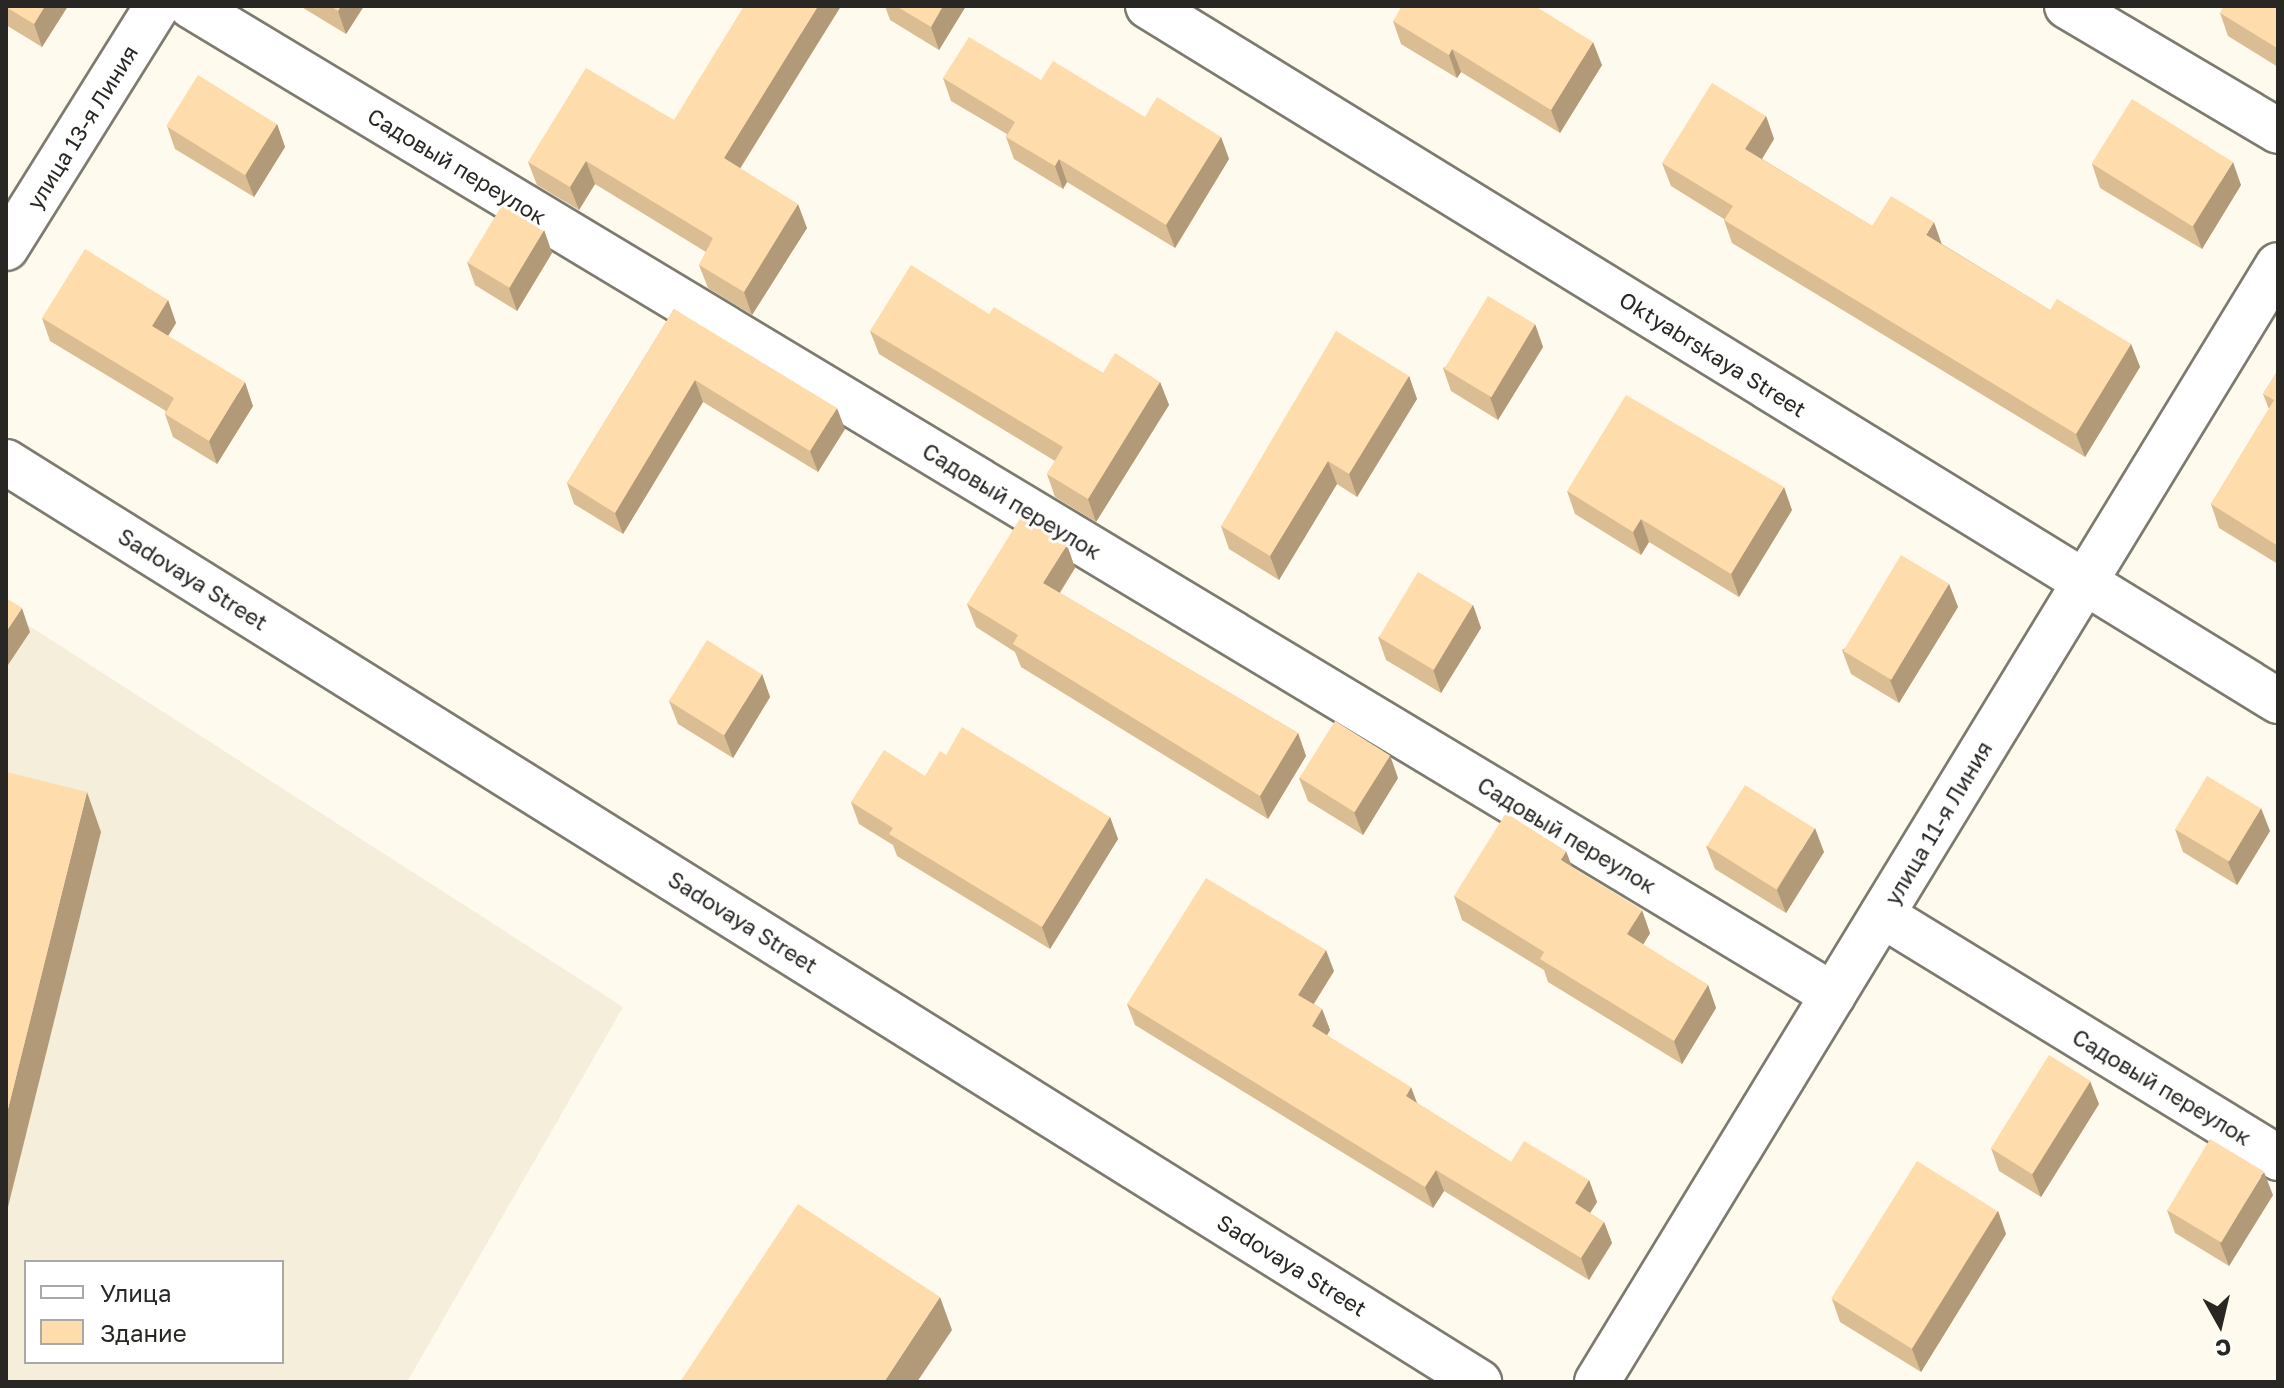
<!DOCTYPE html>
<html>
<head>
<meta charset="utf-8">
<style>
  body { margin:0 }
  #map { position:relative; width:2284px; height:1388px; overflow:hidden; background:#fefaed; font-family:"Golos Text",sans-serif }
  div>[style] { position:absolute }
  .built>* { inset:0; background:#f4eeda }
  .roads { filter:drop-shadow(2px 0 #7d7a6f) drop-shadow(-2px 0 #7d7a6f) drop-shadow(0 2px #7d7a6f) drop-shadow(0 -2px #7d7a6f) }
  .minor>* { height:44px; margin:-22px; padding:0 22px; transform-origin:22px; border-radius:22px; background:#fff }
  .wall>* { inset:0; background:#dabd93 }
  .shaded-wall>* { inset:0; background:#b29a78 }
  .building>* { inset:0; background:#fedcab; transform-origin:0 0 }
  span { translate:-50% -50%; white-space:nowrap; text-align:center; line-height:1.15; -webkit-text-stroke:6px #fff; paint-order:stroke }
  .street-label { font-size:22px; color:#292723 }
  .frame { position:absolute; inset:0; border:8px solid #292723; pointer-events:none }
  .legend { position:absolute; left:24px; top:1260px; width:260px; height:104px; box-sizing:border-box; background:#fff; border:2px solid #a9a9a7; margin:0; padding:10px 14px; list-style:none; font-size:24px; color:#292723 }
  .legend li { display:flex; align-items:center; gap:16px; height:40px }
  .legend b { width:40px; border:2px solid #a9a9a7 }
  .north { position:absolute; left:2180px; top:1284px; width:80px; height:80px; -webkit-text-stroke:6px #fff; paint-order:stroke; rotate:172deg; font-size:22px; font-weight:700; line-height:32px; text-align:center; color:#292723 }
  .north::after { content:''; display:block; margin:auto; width:28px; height:36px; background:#292723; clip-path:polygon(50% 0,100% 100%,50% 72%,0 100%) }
</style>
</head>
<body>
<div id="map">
  <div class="built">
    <div style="clip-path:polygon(evenodd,6px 611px,623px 1007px,407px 1382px,6px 1382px,6px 611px,26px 1262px,282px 1262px,282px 1362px,26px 1362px,26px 1262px)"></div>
  </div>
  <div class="roads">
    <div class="minor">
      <div style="left:191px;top:6px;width:1917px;rotate:31.06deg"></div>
      <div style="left:1148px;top:6px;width:1327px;rotate:31.59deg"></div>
      <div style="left:2067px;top:6px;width:245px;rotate:30.6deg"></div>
      <div style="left:6px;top:248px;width:285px;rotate:-58deg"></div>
      <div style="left:6px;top:462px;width:1737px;rotate:31.99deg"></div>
      <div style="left:1882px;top:915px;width:465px;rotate:31.5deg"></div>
      <div style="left:1597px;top:1382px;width:1308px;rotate:-58.63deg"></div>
    </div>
  </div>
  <div class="wall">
    <div style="clip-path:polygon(6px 6px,68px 6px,42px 47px,6px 25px)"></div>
    <div style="clip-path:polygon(300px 6px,364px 6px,346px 34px)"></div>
    <div style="clip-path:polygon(841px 6px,740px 169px,807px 228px,752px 315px,708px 288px,699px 265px,706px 252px,595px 184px,579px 210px,537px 185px,528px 162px,674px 120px)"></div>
    <div style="clip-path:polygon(885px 6px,966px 6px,939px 50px,890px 20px)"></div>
    <div style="clip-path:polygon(2278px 6px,2278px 67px,2228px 36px,2220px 13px)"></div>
    <div style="clip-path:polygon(1393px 21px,1602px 65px,1560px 133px,1461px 72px,1457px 78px,1401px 44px)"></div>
    <div style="clip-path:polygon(943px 78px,1041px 80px,1145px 117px,1221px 137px,1229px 159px,1175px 248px,1067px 182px,1063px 189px,1014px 159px,1006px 137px,1007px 134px,951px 101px)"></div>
    <div style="clip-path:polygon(1766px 116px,1774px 139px,1762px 159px,1872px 226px,1942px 244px,2050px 310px,2131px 344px,2140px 367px,2085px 457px,1732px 243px,1724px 220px,1724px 219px,1671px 186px,1662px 163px)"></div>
    <div style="clip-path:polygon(277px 124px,285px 147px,254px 197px,175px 149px,167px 126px)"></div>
    <div style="clip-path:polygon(2092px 164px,2241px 185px,2202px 249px,2100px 188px)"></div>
    <div style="clip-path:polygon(544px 230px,552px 253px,517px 311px,475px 285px,467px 262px)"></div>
    <div style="clip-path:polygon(168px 300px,176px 323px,168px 336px,253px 406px,217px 464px,173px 437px,165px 414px,166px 411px,50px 341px,42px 318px)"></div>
    <div style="clip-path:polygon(674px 309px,845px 429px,818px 472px,703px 402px,623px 534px,574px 504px,567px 483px)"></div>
    <div style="clip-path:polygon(989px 314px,1103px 373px,1160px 382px,1169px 405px,1096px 522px,1055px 497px,1047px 474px,1055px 461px,879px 354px,870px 331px)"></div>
    <div style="clip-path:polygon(1535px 324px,1543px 347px,1498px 420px,1451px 391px,1443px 368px)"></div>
    <div style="clip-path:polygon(2278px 370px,2278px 564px,2219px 528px,2211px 504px,2269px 409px,2263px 394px)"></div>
    <div style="clip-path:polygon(1409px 376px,1417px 399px,1357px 497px,1337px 484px,1279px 580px,1229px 549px,1221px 526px)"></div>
    <div style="clip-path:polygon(1567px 491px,1792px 510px,1739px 597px,1649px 542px,1641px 555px,1575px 514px)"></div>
    <div style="clip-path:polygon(1067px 545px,1075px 568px,1060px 593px,1298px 733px,1306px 756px,1268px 819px,1021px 667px,1015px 652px,976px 627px,967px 604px)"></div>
    <div style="clip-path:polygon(1949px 584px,1958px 607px,1899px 703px,1851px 674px,1842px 650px)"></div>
    <div style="clip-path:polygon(1473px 605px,1481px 628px,1441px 693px,1386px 660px,1378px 637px)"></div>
    <div style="clip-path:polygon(762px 674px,770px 697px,733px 758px,678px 724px,669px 701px)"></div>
    <div style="clip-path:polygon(946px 755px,1110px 817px,1118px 839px,1050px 949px,897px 856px,893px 845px,859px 824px,851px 802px,925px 776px)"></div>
    <div style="clip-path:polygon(1299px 778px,1398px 778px,1363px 835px,1308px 801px)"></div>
    <div style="clip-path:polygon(2175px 829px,2270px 831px,2237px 885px,2183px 852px)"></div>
    <div style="clip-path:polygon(1706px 846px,1824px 852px,1786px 913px,1715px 869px)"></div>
    <div style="clip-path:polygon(1572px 867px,1650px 933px,1643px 945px,1708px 985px,1716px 1008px,1682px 1064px,1548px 982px,1544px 970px,1462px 920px,1454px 896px)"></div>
    <div style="clip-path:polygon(1334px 971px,1314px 1004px,1322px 1009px,1330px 1030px,1327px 1035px,1417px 1103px,1511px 1162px,1589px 1180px,1597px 1202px,1590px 1213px,1604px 1222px,1612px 1243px,1589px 1280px,1444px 1191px,1433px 1208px,1135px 1025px,1127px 1004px)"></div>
    <div style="clip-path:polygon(2099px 1104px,2041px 1197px,1999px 1171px,1991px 1148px)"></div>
    <div style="clip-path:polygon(2273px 1195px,2229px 1266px,2175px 1233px,2167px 1210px)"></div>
    <div style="clip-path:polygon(1998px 1211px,2006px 1234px,1921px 1372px,1840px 1322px,1832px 1299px)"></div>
  </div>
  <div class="shaded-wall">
    <div style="clip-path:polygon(45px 6px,68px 6px,42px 47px,34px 24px)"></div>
    <div style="clip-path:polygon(341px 6px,364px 6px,346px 34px,338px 11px)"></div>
    <div style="clip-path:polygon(818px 6px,841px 6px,732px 181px,724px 158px)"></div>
    <div style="clip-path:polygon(943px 6px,966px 6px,939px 50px,931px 27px)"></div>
    <div style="clip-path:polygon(1593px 42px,1602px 65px,1560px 133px,1551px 110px)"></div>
    <div style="clip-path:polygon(1452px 49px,1461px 72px,1457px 78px,1449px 55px)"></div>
    <div style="clip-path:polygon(1766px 116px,1774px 139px,1754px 172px,1745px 149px)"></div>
    <div style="clip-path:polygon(277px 124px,285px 147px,254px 197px,245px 174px)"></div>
    <div style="clip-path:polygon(1221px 137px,1229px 159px,1175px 248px,1166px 225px)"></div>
    <div style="clip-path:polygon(1059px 159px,1067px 182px,1063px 189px,1055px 166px)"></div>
    <div style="clip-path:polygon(586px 161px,595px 184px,579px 210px,570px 187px)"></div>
    <div style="clip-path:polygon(2233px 162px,2241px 185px,2202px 249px,2193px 226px)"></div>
    <div style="clip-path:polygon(798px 204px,807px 228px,752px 315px,744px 292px)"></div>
    <div style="clip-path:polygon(1934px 222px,1942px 245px,1926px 235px)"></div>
    <div style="clip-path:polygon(544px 230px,552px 253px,517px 311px,509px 288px)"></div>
    <div style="clip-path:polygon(168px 300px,176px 323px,160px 349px,152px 326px)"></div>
    <div style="clip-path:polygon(1535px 324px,1543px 347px,1498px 420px,1490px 397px)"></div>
    <div style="clip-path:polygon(2131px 344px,2140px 367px,2085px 457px,2076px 434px)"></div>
    <div style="clip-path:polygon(1409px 376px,1417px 399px,1357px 497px,1349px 474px)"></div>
    <div style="clip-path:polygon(695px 380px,703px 402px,623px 534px,615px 513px)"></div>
    <div style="clip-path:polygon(245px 382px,253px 406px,217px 464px,209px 441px)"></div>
    <div style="clip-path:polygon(1160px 382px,1169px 405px,1096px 522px,1088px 499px)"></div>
    <div style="clip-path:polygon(837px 408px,845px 429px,818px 472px,810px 451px)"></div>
    <div style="clip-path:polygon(1328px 461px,1337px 484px,1279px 580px,1270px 556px)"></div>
    <div style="clip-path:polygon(1784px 487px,1792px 510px,1739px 597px,1731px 574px)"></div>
    <div style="clip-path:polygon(1641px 519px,1649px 542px,1641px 555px,1633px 532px)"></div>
    <div style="clip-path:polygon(1067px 545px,1075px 568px,1051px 606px,1043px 583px)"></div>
    <div style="clip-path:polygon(1949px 584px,1958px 607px,1899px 703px,1890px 680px)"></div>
    <div style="clip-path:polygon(1473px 605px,1481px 628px,1441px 693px,1433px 669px)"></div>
    <div style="clip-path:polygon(22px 608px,30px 632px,6px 668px,6px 632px)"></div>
    <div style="clip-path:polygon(762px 674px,770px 697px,733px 758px,724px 735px)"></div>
    <div style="clip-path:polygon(1298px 733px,1306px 756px,1268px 819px,1260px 796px)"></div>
    <div style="clip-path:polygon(1390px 755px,1398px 778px,1363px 835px,1354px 812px)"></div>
    <div style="clip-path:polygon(87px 792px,101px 832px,6px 1215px,6px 1117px)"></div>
    <div style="clip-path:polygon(2261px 808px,2270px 831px,2237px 885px,2228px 862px)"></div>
    <div style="clip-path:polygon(1110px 817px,1118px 839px,1050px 949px,1042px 927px)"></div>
    <div style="clip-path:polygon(1815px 828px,1824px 852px,1786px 913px,1777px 890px)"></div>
    <div style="clip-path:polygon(1566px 851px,1575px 874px,1561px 860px)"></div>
    <div style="clip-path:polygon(1642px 910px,1650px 933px,1635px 958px,1627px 934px)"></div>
    <div style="clip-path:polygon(1326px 950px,1334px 971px,1306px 1016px,1298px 995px)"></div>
    <div style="clip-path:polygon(1708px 985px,1716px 1008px,1682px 1064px,1674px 1041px)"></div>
    <div style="clip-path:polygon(1322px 1009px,1330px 1030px,1320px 1047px,1312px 1026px)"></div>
    <div style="clip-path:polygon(2090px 1081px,2099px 1104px,2041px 1197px,2032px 1174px)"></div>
    <div style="clip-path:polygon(1411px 1087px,1419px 1108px,1406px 1096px)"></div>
    <div style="clip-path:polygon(1436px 1170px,1444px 1191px,1433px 1208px,1425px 1187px)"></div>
    <div style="clip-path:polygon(2264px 1172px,2273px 1195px,2229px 1266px,2220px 1243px)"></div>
    <div style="clip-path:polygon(1589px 1180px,1597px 1202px,1583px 1224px,1575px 1203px)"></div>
    <div style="clip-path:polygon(1998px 1211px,2006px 1234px,1921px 1372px,1912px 1349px)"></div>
    <div style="clip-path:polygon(1604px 1222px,1612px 1243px,1589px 1280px,1581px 1258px)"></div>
    <div style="clip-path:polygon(940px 1297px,952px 1330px,917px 1382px,884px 1382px)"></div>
  </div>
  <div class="building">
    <div style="clip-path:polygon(6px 6px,45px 6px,34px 24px,6px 7px)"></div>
    <div style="clip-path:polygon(330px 6px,341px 6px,338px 11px)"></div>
    <div style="clip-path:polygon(744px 6px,818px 6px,724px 158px,798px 204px,744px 292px,699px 265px,713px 238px,586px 161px,570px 187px,528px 162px,586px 68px,674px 120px)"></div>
    <div style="clip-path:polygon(896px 6px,943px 6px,931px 27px)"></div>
    <div style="clip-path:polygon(1402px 6px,1535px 6px,1593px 42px,1551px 110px,1452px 49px,1449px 55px,1393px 21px)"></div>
    <div style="clip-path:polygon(2224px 6px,2278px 6px,2278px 46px,2277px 48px,2220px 13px)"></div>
    <div style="clip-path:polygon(969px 37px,1041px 80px,1053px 61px,1145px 117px,1157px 97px,1221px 137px,1166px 225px,1059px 159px,1055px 166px,1006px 137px,1015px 122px,943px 78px)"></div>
    <div style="left:198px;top:75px;width:93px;height:60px;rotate:32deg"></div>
    <div style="clip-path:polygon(1712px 83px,1766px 116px,1745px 149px,1872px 226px,1891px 196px,1934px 222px,1926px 235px,2050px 310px,2057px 299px,2131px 344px,2076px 434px,1724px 220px,1733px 206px,1662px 163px)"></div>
    <div style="left:2132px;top:99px;width:119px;height:76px;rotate:32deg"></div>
    <div style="left:502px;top:205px;width:49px;height:67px;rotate:31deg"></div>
    <div style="clip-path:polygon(85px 249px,168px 300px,152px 326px,245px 382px,209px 441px,165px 414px,174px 398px,42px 318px)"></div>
    <div style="clip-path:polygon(911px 265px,989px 314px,994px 307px,1103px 373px,1115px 353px,1160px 382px,1088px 499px,1047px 474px,1063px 447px,870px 331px)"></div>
    <div style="left:1488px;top:296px;width:55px;height:85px;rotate:31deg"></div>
    <div style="clip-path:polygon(674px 309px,837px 408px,810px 451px,695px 380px,615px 513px,567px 483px)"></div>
    <div style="clip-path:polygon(1336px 331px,1409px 376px,1349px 474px,1328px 461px,1270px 556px,1221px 526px)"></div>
    <div style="clip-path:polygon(2278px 370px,2278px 546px,2211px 504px,2274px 400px,2263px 394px)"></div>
    <div style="clip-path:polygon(1626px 395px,1784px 487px,1731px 574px,1641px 519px,1633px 532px,1567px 491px)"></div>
    <div style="clip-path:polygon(1021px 517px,1067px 545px,1043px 583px,1298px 733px,1260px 796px,1013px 644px,1018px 635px,967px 604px)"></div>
    <div style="left:1901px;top:555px;width:56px;height:112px;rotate:31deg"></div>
    <div style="left:1418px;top:572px;width:64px;height:76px;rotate:31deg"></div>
    <div style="clip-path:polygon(6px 598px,22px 608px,6px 632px)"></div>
    <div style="left:707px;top:640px;width:65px;height:72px;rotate:32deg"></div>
    <div style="left:1335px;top:721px;width:65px;height:67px;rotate:32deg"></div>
    <div style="clip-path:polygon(962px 727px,1110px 817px,1042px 927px,889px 834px,893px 828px,851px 802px,884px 750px,925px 776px,940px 751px,946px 755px)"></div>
    <div style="clip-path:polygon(6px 772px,87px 792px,6px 1117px)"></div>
    <div style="left:2207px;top:776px;width:63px;height:62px;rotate:31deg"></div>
    <div style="left:1745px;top:785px;width:82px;height:72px;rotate:32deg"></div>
    <div style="clip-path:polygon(1506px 813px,1566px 851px,1561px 860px,1642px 910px,1627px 934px,1708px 985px,1674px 1041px,1540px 959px,1544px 952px,1454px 896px)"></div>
    <div style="clip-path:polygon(1206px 878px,1326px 950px,1298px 995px,1322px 1009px,1312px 1026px,1411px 1087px,1406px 1096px,1511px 1162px,1524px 1141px,1589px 1180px,1575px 1203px,1604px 1222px,1581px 1258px,1436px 1170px,1425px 1187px,1127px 1004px)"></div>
    <div style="left:2049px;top:1055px;width:49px;height:110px;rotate:32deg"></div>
    <div style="left:2210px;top:1139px;width:63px;height:83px;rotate:31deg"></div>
    <div style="left:1917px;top:1161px;width:95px;height:162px;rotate:32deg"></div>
    <div style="clip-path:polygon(798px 1204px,940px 1297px,884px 1382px,680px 1382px)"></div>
  </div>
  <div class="street-label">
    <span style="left:82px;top:127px;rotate:-58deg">улица 13-я Линия</span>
    <span style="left:457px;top:166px;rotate:31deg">Садовый переулок</span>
    <span style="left:1713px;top:354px;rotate:32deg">Oktyabrskaya Street</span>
    <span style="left:1012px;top:501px;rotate:31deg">Садовый переулок</span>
    <span style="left:193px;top:579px;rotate:32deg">Sadovaya Street</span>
    <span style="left:1938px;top:823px;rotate:-59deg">улица 11-я Линия</span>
    <span style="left:1567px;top:835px;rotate:31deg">Садовый переулок</span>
    <span style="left:743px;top:922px;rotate:32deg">Sadovaya Street</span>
    <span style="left:2162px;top:1087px;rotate:31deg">Садовый переулок</span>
    <span style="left:1292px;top:1265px;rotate:32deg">Sadovaya Street</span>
  </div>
  <div class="frame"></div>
  <ul class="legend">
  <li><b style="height:10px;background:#fff"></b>Улица</li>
  <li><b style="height:22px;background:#fedcab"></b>Здание</li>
  </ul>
  <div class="north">С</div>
</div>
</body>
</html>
